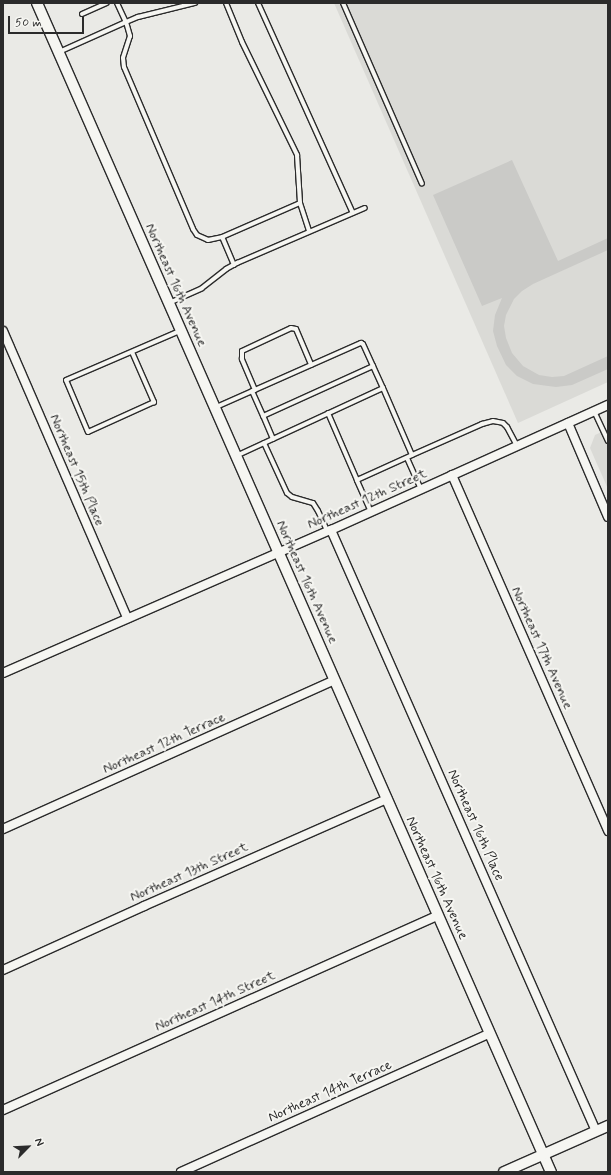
<!DOCTYPE html>
<html>
<head>
<meta charset="utf-8">
<style>
  body { margin:0 }
  #map { position:relative; width:611px; height:1175px; overflow:hidden; background:#eaeae6; font-family:Mynerve,sans-serif }
  div>[style] { position:absolute }
  .built>* { inset:0; background:#dadad6 }
  .green>* { inset:0; background:#cacac7 }
  .roads { filter:drop-shadow(1px 0 #2b2b2b) drop-shadow(-1px 0 #2b2b2b) drop-shadow(0 1px #2b2b2b) drop-shadow(0 -1px #2b2b2b) }
  .service>* { height:4px; margin:-2px; padding:0 2px; transform-origin:2px; border-radius:2px; background:#f6f6f2 }
  .minor>* { height:8px; margin:-4px; padding:0 4px; transform-origin:4px; border-radius:4px; background:#f6f6f2 }
  .tertiary>* { height:10px; margin:-5px; padding:0 5px; transform-origin:5px; border-radius:5px; background:#f6f6f2 }
  span { translate:-50% -50%; white-space:nowrap; text-align:center; line-height:1.15; -webkit-text-stroke:4px #f6f6f2; paint-order:stroke }
  .street-label { font-size:14px; color:#2b2b2b }
  .frame { position:absolute; inset:0; border:4px solid #2b2b2b; pointer-events:none }
  .north { position:absolute; left:8px; top:1127px; width:40px; height:40px; -webkit-text-stroke:3px #f6f6f2; paint-order:stroke; rotate:66deg; font-size:11px; font-weight:700; line-height:16px; text-align:center; color:#2b2b2b }
  .north::after { content:''; display:block; margin:auto; width:14px; height:18px; background:#2b2b2b; clip-path:polygon(50% 0,100% 100%,50% 72%,0 100%) }
  .scale { position:absolute; left:8px; top:16px; width:76px; height:18px; box-sizing:border-box; border:2px solid #2b2b2b; border-top:0; padding-left:5px; font-size:12px; line-height:14px; white-space:nowrap; color:#2b2b2b; -webkit-text-stroke:3px #f6f6f2; paint-order:stroke }
</style>
</head>
<body>
<div id="map">
  <div class="built">
    <div style="clip-path:polygon(334px 3px,608px 3px,608px 382px,518px 423px)"></div>
    <div style="clip-path:polygon(608px 429px,608px 489px,590px 448px,595px 435px)"></div>
  </div>
  <div class="green">
    <div style="clip-path:polygon(512px 160px,558px 261px,608px 238px,608px 250px,533px 284px,522px 291px,514px 299px,506px 315px,504px 326px,506px 338px,512px 353px,523px 366px,539px 375px,552px 377px,564px 376px,608px 356px,608px 369px,572px 385px,556px 387px,533px 384px,517px 376px,506px 365px,497px 346px,493px 331px,495px 315px,502px 298px,482px 306px,433px 195px)"></div>
  </div>
  <div class="roads">
    <div class="service">
      <div style="left:117px;top:3px;width:21px;rotate:65deg"></div>
      <div style="left:126px;top:22px;width:13px;rotate:-23deg"></div>
      <div style="left:138px;top:17px;width:59px;rotate:-13.8deg"></div>
      <div style="left:226px;top:3px;width:42px;rotate:67.7deg"></div>
      <div style="left:242px;top:42px;width:126px;rotate:64deg"></div>
      <div style="left:297px;top:155px;width:48px;rotate:86.4deg"></div>
      <div style="left:258px;top:3px;width:230px;rotate:65.7deg"></div>
      <div style="left:343px;top:3px;width:197px;rotate:66.4deg"></div>
      <div style="left:82px;top:14px;width:27px;rotate:-24deg"></div>
      <div style="left:59px;top:52px;width:73px;rotate:-24.1deg"></div>
      <div style="left:126px;top:22px;width:15px;rotate:74deg"></div>
      <div style="left:130px;top:36px;width:23px;rotate:108deg"></div>
      <div style="left:123px;top:58px;width:9px;rotate:84deg"></div>
      <div style="left:124px;top:67px;width:176px;rotate:66.9deg"></div>
      <div style="left:193px;top:229px;width:7px;rotate:56deg"></div>
      <div style="left:197px;top:235px;width:12px;rotate:24deg"></div>
      <div style="left:208px;top:240px;width:14px;rotate:-12deg"></div>
      <div style="left:234px;top:265px;width:30px;rotate:-113deg"></div>
      <div style="left:222px;top:237px;width:85px;rotate:-23.6deg"></div>
      <div style="left:300px;top:203px;width:29px;rotate:72deg"></div>
      <div style="left:169px;top:303px;width:36px;rotate:-24deg"></div>
      <div style="left:202px;top:288px;width:31px;rotate:-38deg"></div>
      <div style="left:226px;top:269px;width:13px;rotate:-29deg"></div>
      <div style="left:237px;top:263px;width:139px;rotate:-23.3deg"></div>
      <div style="left:132px;top:352px;width:55px;rotate:66.3deg"></div>
      <div style="left:154px;top:402px;width:72px;rotate:155.6deg"></div>
      <div style="left:88px;top:432px;width:56px;rotate:-112.9deg"></div>
      <div style="left:66px;top:380px;width:124px;rotate:-23.3deg"></div>
      <div style="left:255px;top:390px;width:34px;rotate:-113deg"></div>
      <div style="left:242px;top:359px;width:8px;rotate:-90deg"></div>
      <div style="left:242px;top:351px;width:54px;rotate:-25.1deg"></div>
      <div style="left:291px;top:328px;width:5px;rotate:11deg"></div>
      <div style="left:296px;top:329px;width:39px;rotate:67deg"></div>
      <div style="left:252px;top:391px;width:27px;rotate:66deg"></div>
      <div style="left:214px;top:408px;width:161px;rotate:-23.9deg"></div>
      <div style="left:361px;top:343px;width:2px;rotate:27deg"></div>
      <div style="left:363px;top:344px;width:48px;rotate:65.6deg"></div>
      <div style="left:594px;top:411px;width:33px;rotate:65deg"></div>
      <div style="left:328px;top:413px;width:73px;rotate:66.6deg"></div>
      <div style="left:273px;top:439px;width:25px;rotate:-113deg"></div>
      <div style="left:263px;top:416px;width:121px;rotate:-24.4deg"></div>
      <div style="left:264px;top:443px;width:55px;rotate:65.3deg"></div>
      <div style="left:287px;top:493px;width:6px;rotate:39deg"></div>
      <div style="left:292px;top:497px;width:22px;rotate:16deg"></div>
      <div style="left:313px;top:503px;width:9px;rotate:58deg"></div>
      <div style="left:318px;top:511px;width:23px;rotate:65deg"></div>
      <div style="left:236px;top:456px;width:162px;rotate:-24.8deg"></div>
      <div style="left:383px;top:388px;width:73px;rotate:66.6deg"></div>
      <div style="left:407px;top:458px;width:34px;rotate:66deg"></div>
      <div style="left:371px;top:512px;width:35px;rotate:-114deg"></div>
      <div style="left:357px;top:480px;width:60px;rotate:-24.4deg"></div>
      <div style="left:412px;top:455px;width:77px;rotate:-23.9deg"></div>
      <div style="left:482px;top:424px;width:11px;rotate:-15deg"></div>
      <div style="left:493px;top:421px;width:10px;rotate:11deg"></div>
      <div style="left:503px;top:423px;width:6px;rotate:45deg"></div>
      <div style="left:507px;top:427px;width:21px;rotate:62deg"></div>
    </div>
    <div class="minor">
      <div style="left:3px;top:331px;width:313px;rotate:66.6deg"></div>
      <div style="left:568px;top:423px;width:102px;rotate:66.9deg"></div>
      <div style="left:452px;top:475px;width:389px;rotate:66.3deg"></div>
      <div style="left:331px;top:530px;width:657px;rotate:66.21deg"></div>
      <div style="left:3px;top:673px;width:358px;rotate:-23.6deg"></div>
      <div style="left:331px;top:530px;width:304px;rotate:-24.3deg"></div>
      <div style="left:3px;top:829px;width:364px;rotate:-24.2deg"></div>
      <div style="left:3px;top:970px;width:155px;rotate:-24.4deg"></div>
      <div style="left:144px;top:906px;width:266px;rotate:-23.8deg"></div>
      <div style="left:3px;top:1110px;width:477px;rotate:-24.1deg"></div>
      <div style="left:181px;top:1172px;width:339px;rotate:-24.2deg"></div>
    </div>
    <div class="tertiary">
      <div style="left:37px;top:3px;width:1277px;rotate:66.27deg"></div>
      <div style="left:504px;top:1172px;width:114px;rotate:-23.9deg"></div>
    </div>
  </div>
  <div class="street-label">
    <span style="left:176px;top:285px;rotate:66deg">Northeast 16th Avenue</span>
    <span style="left:77px;top:470px;rotate:67deg">Northeast 15th Place</span>
    <span style="left:367px;top:499px;rotate:-24deg">Northeast 12th Street</span>
    <span style="left:307px;top:582px;rotate:66deg">Northeast 16th Avenue</span>
    <span style="left:542px;top:648px;rotate:66deg">Northeast 17th Avenue</span>
    <span style="left:164px;top:743px;rotate:-24deg">Northeast 12th Terrace</span>
    <span style="left:476px;top:825px;rotate:66deg">Northeast 16th Place</span>
    <span style="left:189px;top:872px;rotate:-24deg">Northeast 13th Street</span>
    <span style="left:437px;top:878px;rotate:66deg">Northeast 16th Avenue</span>
    <span style="left:215px;top:1001px;rotate:-24deg">Northeast 14th Street</span>
    <span style="left:330px;top:1091px;rotate:-24deg">Northeast 14th Terrace</span>
  </div>
  <div class="frame"></div>
  <div class="north">N</div>
  <div class="scale">50 m</div>
</div>
</body>
</html>
